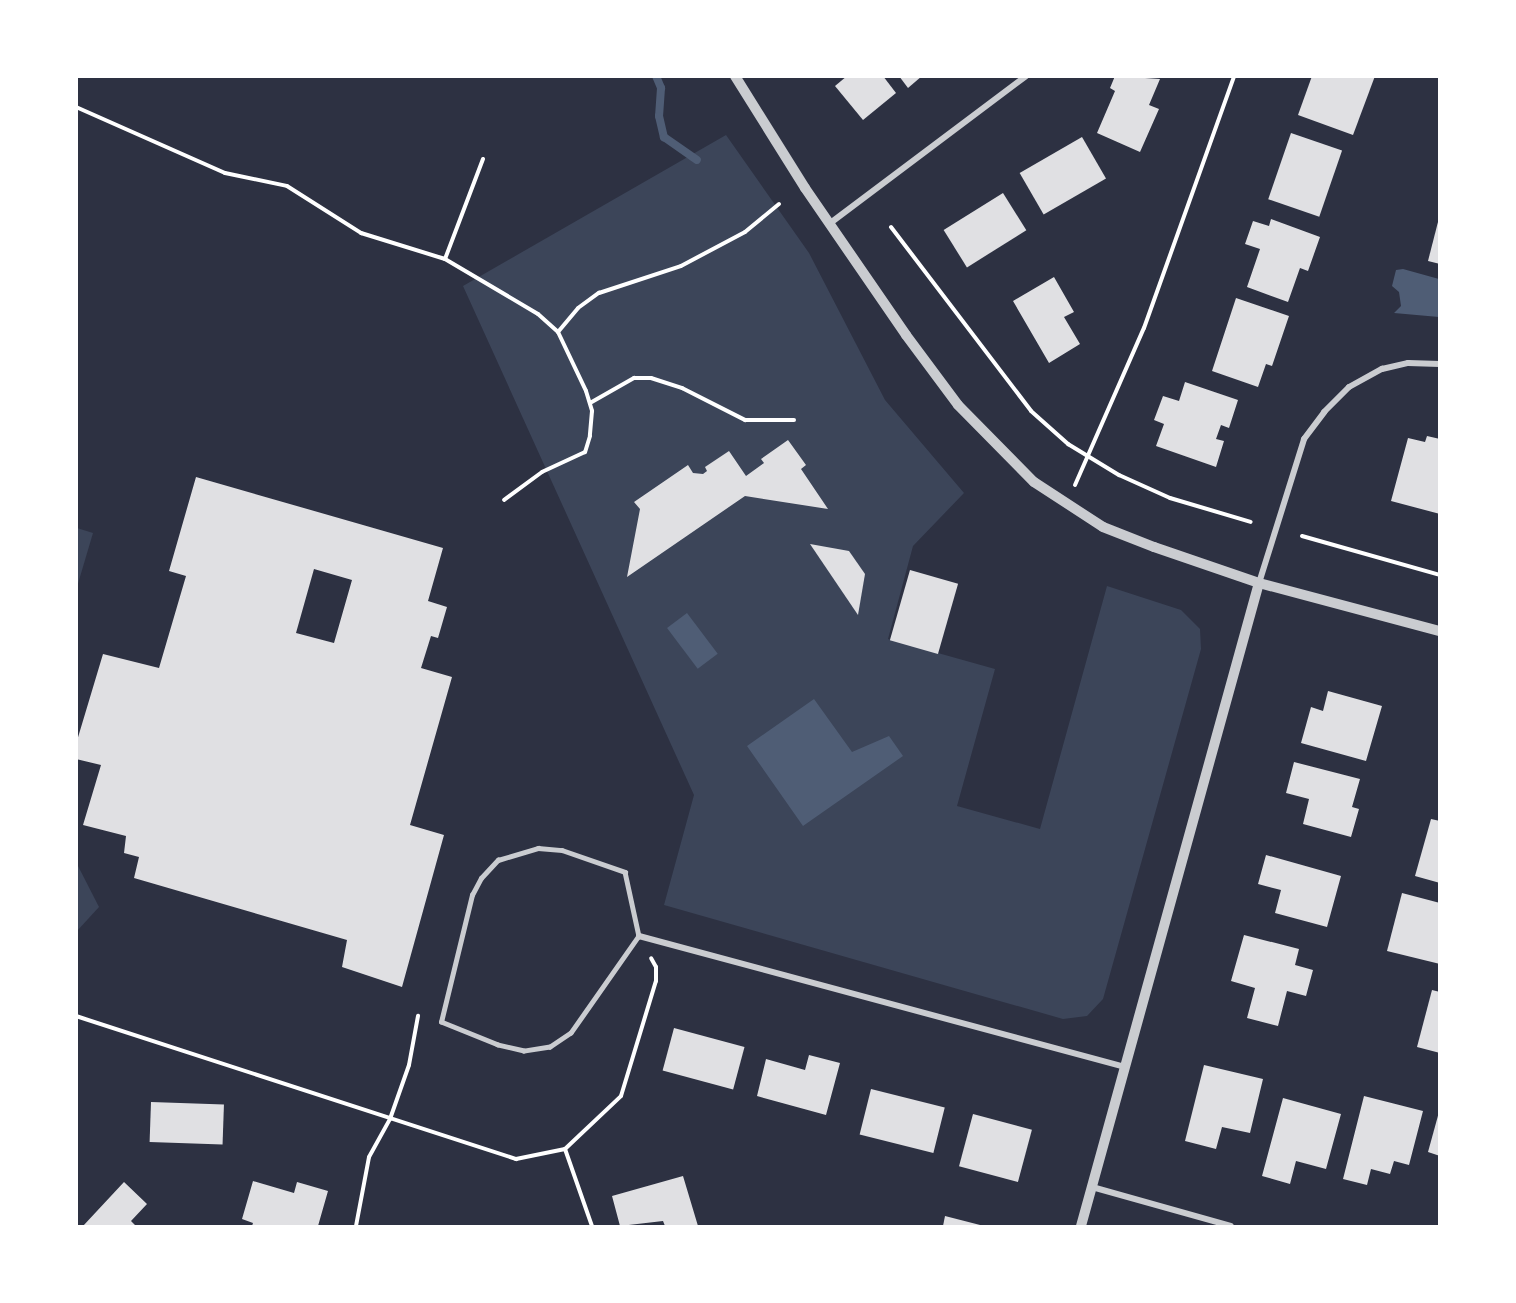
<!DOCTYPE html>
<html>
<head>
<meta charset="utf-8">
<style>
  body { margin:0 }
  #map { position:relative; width:1516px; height:1303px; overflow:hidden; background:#2d3142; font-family:"Sofia Sans Condensed",sans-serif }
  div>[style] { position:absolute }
  .green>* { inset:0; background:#3c4559 }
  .water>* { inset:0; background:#4f5d75; transform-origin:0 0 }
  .stream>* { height:8px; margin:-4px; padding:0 4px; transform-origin:4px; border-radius:4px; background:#4f5d75 }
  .building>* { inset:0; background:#e0e0e3; transform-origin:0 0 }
  .path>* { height:4px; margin:-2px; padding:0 2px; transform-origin:2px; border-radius:2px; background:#fff }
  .service>* { height:4.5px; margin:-2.25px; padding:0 2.25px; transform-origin:2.25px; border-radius:2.25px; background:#caccd0 }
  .minor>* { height:6px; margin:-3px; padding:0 3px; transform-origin:3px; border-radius:3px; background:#caccd0 }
  .tertiary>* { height:10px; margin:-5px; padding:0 5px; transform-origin:5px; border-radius:5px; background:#caccd0 }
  span { translate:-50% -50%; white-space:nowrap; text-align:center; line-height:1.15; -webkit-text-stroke:4.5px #fff; paint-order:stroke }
  .frame { position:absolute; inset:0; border:78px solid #fff; pointer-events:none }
</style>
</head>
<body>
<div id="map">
  <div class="green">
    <div style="clip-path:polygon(726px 135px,809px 253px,885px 400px,964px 493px,913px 546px,888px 639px,995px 669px,957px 806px,1040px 829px,1107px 586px,1181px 610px,1200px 629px,1201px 649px,1103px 999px,1087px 1016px,1063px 1019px,664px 905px,694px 795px,463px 286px)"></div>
    <div style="clip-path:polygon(77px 528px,93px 533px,77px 587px,76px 528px)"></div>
    <div style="clip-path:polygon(77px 864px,99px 907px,77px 931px,76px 931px)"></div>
  </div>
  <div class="water">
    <div style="clip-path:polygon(1403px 269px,1439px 279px,1439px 317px,1394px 313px,1401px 306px,1399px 292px,1392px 286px,1396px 270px)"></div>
    <div style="left:687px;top:613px;width:51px;height:25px;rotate:53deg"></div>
    <div style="clip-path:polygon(814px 699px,852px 752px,889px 736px,903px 756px,803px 826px,747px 746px)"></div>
  </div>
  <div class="stream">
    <div style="left:656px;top:76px;width:13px;rotate:67deg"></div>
    <div style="left:661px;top:88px;width:28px;rotate:94deg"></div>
    <div style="left:659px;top:116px;width:22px;rotate:77deg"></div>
    <div style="left:664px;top:137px;width:40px;rotate:34.9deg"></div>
  </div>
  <div class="building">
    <div style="clip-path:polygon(847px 76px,883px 76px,896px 93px,863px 120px,835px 86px)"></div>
    <div style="clip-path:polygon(899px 76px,922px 76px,908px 88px)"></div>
    <div style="clip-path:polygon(1115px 76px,1160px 79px,1149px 105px,1159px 109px,1140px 152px,1097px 133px,1115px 91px,1110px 88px)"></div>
    <div style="clip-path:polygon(1312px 76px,1375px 76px,1353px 135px,1298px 115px)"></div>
    <div style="left:1291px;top:133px;width:54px;height:70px;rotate:19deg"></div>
    <div style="left:1082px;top:137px;width:48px;height:72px;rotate:60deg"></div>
    <div style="left:1003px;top:193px;width:44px;height:70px;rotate:58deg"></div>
    <div style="clip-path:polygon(1439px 218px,1440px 219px,1440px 264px,1428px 261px)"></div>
    <div style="clip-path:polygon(1271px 219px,1320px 237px,1308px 271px,1300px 268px,1288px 302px,1247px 287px,1260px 249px,1245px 244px,1253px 221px,1269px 226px)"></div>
    <div style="clip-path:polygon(1054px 277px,1074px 312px,1064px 317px,1080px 344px,1049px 363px,1013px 301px)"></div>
    <div style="clip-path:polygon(1236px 298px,1289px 316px,1272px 366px,1266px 364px,1258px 387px,1212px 371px)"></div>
    <div style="clip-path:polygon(1185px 382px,1238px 400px,1229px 428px,1221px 425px,1216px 439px,1224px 441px,1216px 467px,1156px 446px,1164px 424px,1154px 420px,1163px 396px,1179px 401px)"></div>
    <div style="clip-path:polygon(1427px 436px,1440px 439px,1440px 514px,1391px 501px,1408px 438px,1425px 442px)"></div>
    <div style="clip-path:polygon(788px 440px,806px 465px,801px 469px,828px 509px,745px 496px,627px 577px,640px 509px,634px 502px,688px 465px,693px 473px,703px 474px,707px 471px,705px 467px,729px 451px,746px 476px,764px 463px,761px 459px)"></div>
    <div style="clip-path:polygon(evenodd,196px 477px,443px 548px,428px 601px,447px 607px,438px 638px,431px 636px,421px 668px,452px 677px,410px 825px,444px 835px,402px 987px,342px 967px,347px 940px,134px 878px,139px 857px,124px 853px,126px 836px,83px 825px,101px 765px,76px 759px,76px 744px,103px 654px,159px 668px,186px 576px,169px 571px,196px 477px,314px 569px,352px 580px,334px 643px,296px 633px,314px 569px)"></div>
    <div style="clip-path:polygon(810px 544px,849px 551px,865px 574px,858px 615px)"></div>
    <div style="left:910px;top:570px;width:50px;height:73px;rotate:16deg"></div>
    <div style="clip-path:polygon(1328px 691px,1382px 706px,1366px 761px,1301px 743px,1311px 707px,1323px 711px)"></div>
    <div style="clip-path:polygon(1294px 762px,1360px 779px,1352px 807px,1359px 809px,1351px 837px,1303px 824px,1309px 799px,1286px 793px)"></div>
    <div style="clip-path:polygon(1431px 819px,1440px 821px,1440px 883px,1415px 876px)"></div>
    <div style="clip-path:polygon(1266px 855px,1341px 876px,1327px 927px,1275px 913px,1281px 890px,1258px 884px)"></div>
    <div style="clip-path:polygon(1402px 893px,1440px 903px,1440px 964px,1387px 951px)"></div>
    <div style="clip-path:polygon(1244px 935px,1299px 949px,1295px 965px,1313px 970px,1306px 996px,1287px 991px,1278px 1026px,1247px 1018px,1255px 988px,1231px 981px)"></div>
    <div style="clip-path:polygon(1432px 990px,1440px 992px,1440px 1053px,1417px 1047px)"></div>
    <div style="left:674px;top:1028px;width:73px;height:44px;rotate:15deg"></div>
    <div style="clip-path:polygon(809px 1055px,840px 1063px,826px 1115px,757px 1096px,766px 1059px,805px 1070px)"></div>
    <div style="clip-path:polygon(1204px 1065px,1263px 1079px,1250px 1133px,1222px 1127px,1216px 1149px,1185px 1141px)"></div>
    <div style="left:871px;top:1089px;width:76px;height:47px;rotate:14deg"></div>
    <div style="clip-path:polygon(1364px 1096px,1423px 1111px,1409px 1165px,1394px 1161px,1390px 1174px,1371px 1169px,1367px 1185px,1343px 1179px)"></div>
    <div style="clip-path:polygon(1283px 1098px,1341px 1114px,1326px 1169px,1296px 1161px,1290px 1184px,1262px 1176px)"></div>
    <div style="left:151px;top:1102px;width:73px;height:40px;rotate:2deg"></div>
    <div style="clip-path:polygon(1439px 1112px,1440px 1112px,1440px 1156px,1428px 1152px)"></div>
    <div style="left:973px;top:1114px;width:61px;height:54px;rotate:15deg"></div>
    <div style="clip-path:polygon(683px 1176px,698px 1226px,665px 1226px,663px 1221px,620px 1226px,612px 1196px)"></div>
    <div style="clip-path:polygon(253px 1181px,294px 1193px,297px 1182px,328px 1191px,318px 1226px,252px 1226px,253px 1223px,242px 1219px)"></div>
    <div style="clip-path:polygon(124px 1182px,147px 1204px,131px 1221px,136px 1226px,83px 1226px)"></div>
    <div style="clip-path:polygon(945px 1216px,984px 1226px,943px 1226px)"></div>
  </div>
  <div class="path">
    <div style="left:76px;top:107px;width:163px;rotate:23.9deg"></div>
    <div style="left:225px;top:173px;width:63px;rotate:11.8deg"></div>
    <div style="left:287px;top:186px;width:88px;rotate:32.4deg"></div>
    <div style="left:361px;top:233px;width:88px;rotate:17.2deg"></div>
    <div style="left:445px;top:259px;width:108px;rotate:30.6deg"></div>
    <div style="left:538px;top:314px;width:27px;rotate:42deg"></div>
    <div style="left:558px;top:332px;width:65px;rotate:64.6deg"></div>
    <div style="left:586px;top:391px;width:21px;rotate:73deg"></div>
    <div style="left:592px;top:411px;width:25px;rotate:95deg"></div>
    <div style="left:590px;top:436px;width:17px;rotate:107deg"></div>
    <div style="left:585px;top:452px;width:47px;rotate:155.1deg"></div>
    <div style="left:542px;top:472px;width:47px;rotate:143.6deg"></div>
    <div style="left:891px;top:227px;width:231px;rotate:52.7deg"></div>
    <div style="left:1031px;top:411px;width:50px;rotate:41.7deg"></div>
    <div style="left:1068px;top:444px;width:60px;rotate:31.3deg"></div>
    <div style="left:1119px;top:475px;width:56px;rotate:24.3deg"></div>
    <div style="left:1170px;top:498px;width:84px;rotate:16.5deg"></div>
    <div style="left:445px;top:259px;width:107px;rotate:-69.2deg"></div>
    <div style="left:558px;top:332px;width:31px;rotate:-50deg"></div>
    <div style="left:578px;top:308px;width:26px;rotate:-36deg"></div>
    <div style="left:599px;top:293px;width:86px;rotate:-18.2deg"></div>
    <div style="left:681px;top:266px;width:72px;rotate:-28deg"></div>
    <div style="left:745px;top:232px;width:44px;rotate:-39.5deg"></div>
    <div style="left:590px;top:403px;width:51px;rotate:-29.6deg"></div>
    <div style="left:634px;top:378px;width:17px"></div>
    <div style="left:651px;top:378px;width:33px;rotate:18deg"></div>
    <div style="left:682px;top:388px;width:71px;rotate:26.9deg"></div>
    <div style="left:745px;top:420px;width:49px"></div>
    <div style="left:1075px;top:485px;width:171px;rotate:-66.3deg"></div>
    <div style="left:1144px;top:328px;width:268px;rotate:-70.3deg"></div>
    <div style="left:1302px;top:536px;width:143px;rotate:15.8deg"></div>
    <div style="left:76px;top:1016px;width:463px;rotate:18deg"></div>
    <div style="left:516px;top:1159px;width:50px;rotate:-11.5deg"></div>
    <div style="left:565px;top:1149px;width:77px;rotate:-43.4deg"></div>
    <div style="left:621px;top:1096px;width:120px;rotate:-73.1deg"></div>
    <div style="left:656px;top:981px;width:14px;rotate:-90deg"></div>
    <div style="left:656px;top:967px;width:10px;rotate:-119deg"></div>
    <div style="left:565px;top:1149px;width:82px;rotate:70.7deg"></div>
    <div style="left:356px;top:1226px;width:70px;rotate:-79.3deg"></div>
    <div style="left:369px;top:1157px;width:43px;rotate:-61.1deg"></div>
    <div style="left:390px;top:1119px;width:57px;rotate:-70.6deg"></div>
    <div style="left:409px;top:1065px;width:50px;rotate:-79.6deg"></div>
  </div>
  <div class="service">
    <div style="left:538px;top:848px;width:24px;rotate:5deg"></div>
    <div style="left:562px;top:850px;width:67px;rotate:19.2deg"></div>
    <div style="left:625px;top:872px;width:66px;rotate:77.7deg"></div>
    <div style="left:639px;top:936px;width:118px;rotate:125deg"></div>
    <div style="left:571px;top:1033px;width:25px;rotate:146deg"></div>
    <div style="left:550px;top:1047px;width:26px;rotate:171deg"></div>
    <div style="left:524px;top:1051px;width:27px;rotate:-167deg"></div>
    <div style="left:498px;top:1045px;width:61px;rotate:-158deg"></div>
    <div style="left:441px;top:1022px;width:131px;rotate:-76.3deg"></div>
    <div style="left:472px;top:895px;width:19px;rotate:-62deg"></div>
    <div style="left:481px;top:878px;width:25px;rotate:-47deg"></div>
    <div style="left:498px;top:860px;width:42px;rotate:-16.7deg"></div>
  </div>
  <div class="minor">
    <div style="left:829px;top:224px;width:246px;rotate:-36.9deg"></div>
    <div style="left:1259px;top:583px;width:151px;rotate:-72.6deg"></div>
    <div style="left:1304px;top:439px;width:34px;rotate:-53deg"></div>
    <div style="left:1324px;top:412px;width:35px;rotate:-45deg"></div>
    <div style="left:1349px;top:387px;width:38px;rotate:-29deg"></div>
    <div style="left:1382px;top:369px;width:27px;rotate:-13deg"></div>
    <div style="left:1408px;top:363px;width:32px;rotate:2deg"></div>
    <div style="left:639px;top:936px;width:503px;rotate:15.09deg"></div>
    <div style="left:1092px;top:1187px;width:144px;rotate:15.7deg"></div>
  </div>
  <div class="tertiary">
    <div style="left:735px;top:76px;width:132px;rotate:58deg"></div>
    <div style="left:805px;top:188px;width:178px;rotate:55.5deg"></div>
    <div style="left:906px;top:335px;width:87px;rotate:53.4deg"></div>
    <div style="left:958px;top:405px;width:108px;rotate:45.4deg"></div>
    <div style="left:1034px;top:482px;width:82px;rotate:33.1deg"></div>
    <div style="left:1103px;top:527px;width:55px;rotate:21.4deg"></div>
    <div style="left:1154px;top:547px;width:111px;rotate:18.9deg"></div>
    <div style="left:1259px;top:583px;width:187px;rotate:14.9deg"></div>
    <div style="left:1081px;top:1226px;width:667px;rotate:-74.53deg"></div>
  </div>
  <div class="frame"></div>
</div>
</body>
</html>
